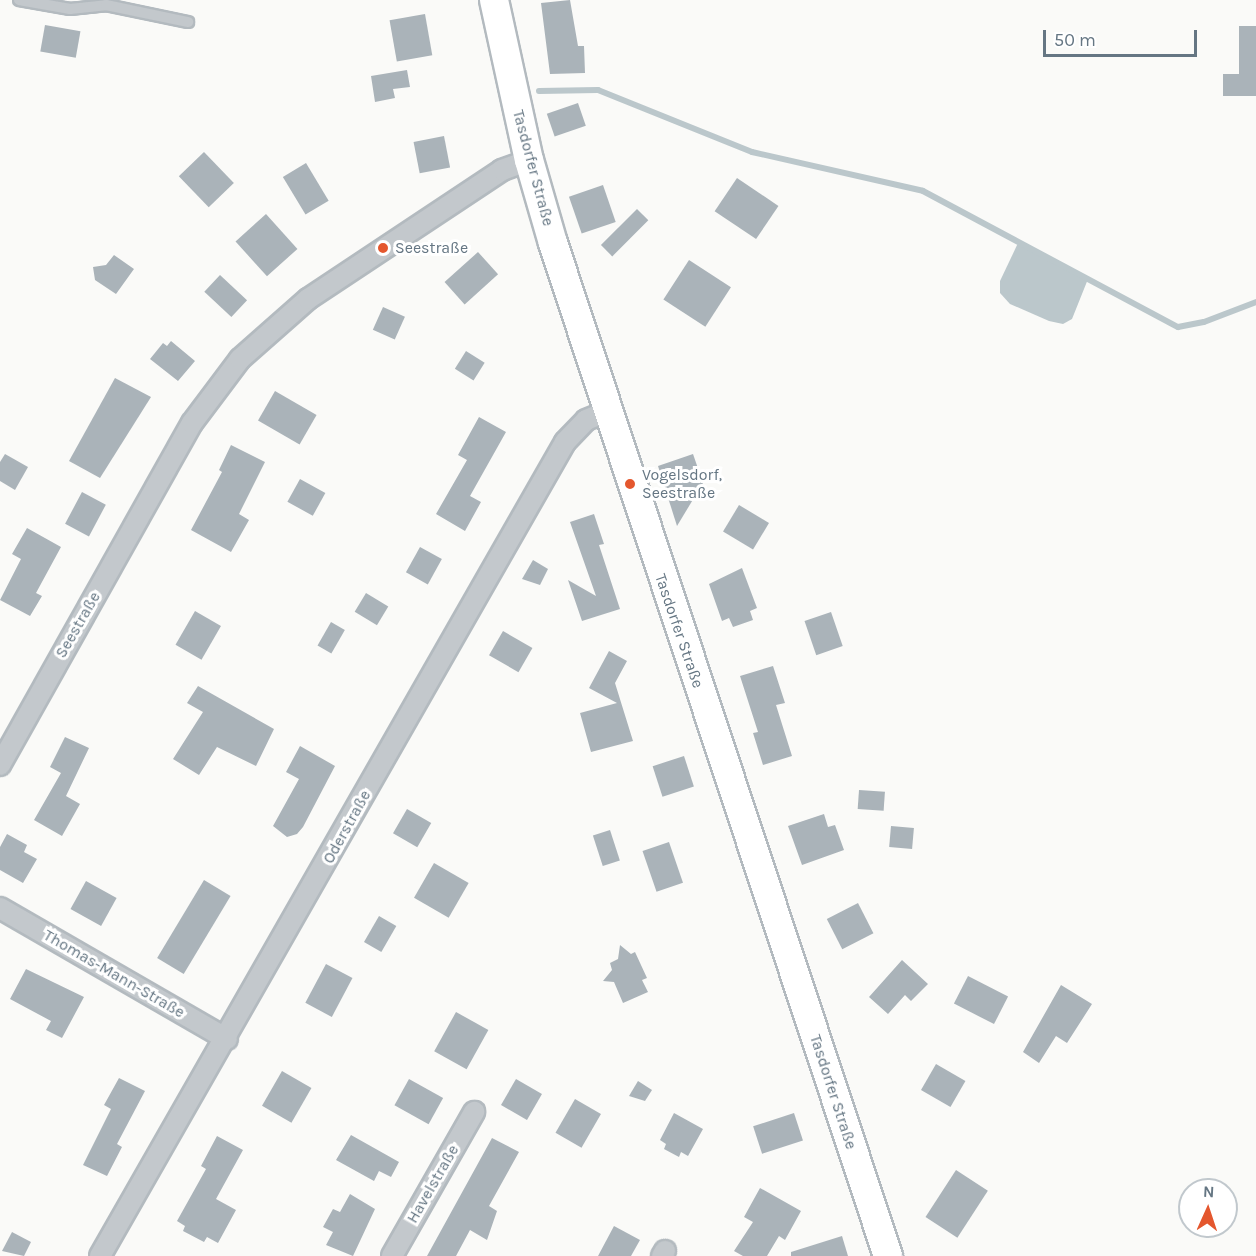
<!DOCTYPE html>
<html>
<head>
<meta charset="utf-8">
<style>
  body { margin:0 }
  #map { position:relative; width:1256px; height:1256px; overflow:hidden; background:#fafaf8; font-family:Karla,sans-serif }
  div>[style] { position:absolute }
  .water>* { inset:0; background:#bbc7cb }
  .stream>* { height:6px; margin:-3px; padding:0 3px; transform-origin:3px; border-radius:3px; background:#bbc7cb }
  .building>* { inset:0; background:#aab3b9; transform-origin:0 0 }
  .roads { filter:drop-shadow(2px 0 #b3babf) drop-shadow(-2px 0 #b3babf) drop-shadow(0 2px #b3babf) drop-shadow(0 -2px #b3babf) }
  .lane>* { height:10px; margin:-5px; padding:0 5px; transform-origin:5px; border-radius:5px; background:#c3c8cc }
  .street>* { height:20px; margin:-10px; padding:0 10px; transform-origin:10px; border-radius:10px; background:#c3c8cc }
  .secondary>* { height:28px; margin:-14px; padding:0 14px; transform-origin:14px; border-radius:14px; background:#fff }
  .dots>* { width:16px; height:16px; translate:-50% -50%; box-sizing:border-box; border:3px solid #fff; border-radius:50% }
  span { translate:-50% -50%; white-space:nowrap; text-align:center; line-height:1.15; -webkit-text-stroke:6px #fff; paint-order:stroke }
  .street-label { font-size:16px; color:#657683 }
  .poi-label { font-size:16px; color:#657683 }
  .left { translate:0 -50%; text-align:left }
  .north { position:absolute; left:1178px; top:1178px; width:60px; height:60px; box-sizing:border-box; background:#fff; border:2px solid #c1c8cd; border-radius:50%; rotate:3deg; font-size:16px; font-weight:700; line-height:24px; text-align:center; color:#657683 }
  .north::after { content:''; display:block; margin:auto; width:21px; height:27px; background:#e4572e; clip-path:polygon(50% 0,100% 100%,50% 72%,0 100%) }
  .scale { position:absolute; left:1043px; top:30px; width:154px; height:27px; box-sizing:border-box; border:3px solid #657683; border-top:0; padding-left:8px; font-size:18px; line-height:21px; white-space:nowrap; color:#657683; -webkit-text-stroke:4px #fff; paint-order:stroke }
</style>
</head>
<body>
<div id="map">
  <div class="water">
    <div style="clip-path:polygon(1019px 241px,1088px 279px,1072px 319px,1063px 324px,1049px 321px,1010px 304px,1000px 293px,1000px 281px)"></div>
  </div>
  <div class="stream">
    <div style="left:539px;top:91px;width:59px;rotate:-1deg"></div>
    <div style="left:598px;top:90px;width:166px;rotate:21.9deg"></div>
    <div style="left:752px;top:152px;width:175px;rotate:12.8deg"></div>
    <div style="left:923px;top:191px;width:289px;rotate:28.1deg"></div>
    <div style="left:1178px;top:327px;width:26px;rotate:-11deg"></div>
    <div style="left:1204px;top:322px;width:56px;rotate:-21deg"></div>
  </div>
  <div class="building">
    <div style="clip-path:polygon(570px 0,578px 46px,584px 46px,585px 73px,550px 74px,541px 3px)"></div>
    <div style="left:425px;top:14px;width:42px;height:36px;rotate:80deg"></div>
    <div style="left:45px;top:25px;width:36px;height:27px;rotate:10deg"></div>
    <div style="clip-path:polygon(1239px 26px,1256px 26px,1256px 96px,1223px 96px,1223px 74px,1239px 74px)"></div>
    <div style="clip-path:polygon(407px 70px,410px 87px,393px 89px,395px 98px,375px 102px,371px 76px)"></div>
    <div style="left:578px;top:103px;width:24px;height:33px;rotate:71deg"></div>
    <div style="left:444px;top:136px;width:32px;height:31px;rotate:79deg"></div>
    <div style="left:204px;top:152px;width:43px;height:35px;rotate:46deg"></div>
    <div style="left:306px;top:163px;width:44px;height:27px;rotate:59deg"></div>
    <div style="left:737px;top:178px;width:50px;height:40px;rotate:34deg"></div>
    <div style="left:603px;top:185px;width:39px;height:36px;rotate:71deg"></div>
    <div style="left:637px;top:209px;width:16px;height:51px;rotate:45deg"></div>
    <div style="left:266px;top:214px;width:47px;height:41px;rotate:48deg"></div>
    <div style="left:478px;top:252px;width:30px;height:45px;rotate:48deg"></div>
    <div style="clip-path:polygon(114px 255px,134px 269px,116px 294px,95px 280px,93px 267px,106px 265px)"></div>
    <div style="left:689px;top:260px;width:50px;height:47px;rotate:33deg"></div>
    <div style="left:220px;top:275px;width:37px;height:23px;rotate:43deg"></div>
    <div style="left:383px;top:307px;width:24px;height:25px;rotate:24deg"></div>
    <div style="clip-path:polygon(171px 341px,195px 361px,178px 381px,150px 359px,163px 343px,167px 346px)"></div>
    <div style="left:466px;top:351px;width:22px;height:21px;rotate:32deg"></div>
    <div style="clip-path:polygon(115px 378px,151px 397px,100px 478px,69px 461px)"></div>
    <div style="left:275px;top:391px;width:48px;height:34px;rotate:30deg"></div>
    <div style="clip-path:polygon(479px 417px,506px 432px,470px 496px,481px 502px,465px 531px,436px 514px,467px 460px,458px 455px)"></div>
    <div style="clip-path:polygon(231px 445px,265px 462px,239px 514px,249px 520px,231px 552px,191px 530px,222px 472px,219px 470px)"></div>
    <div style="clip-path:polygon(5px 454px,28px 467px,15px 490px,0 481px,0 462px)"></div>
    <div style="clip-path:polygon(693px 454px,703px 483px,677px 526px,658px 466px)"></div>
    <div style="left:300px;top:479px;width:29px;height:26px;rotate:29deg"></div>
    <div style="left:82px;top:492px;width:27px;height:36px;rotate:28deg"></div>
    <div style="left:739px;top:505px;width:35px;height:31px;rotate:31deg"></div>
    <div style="clip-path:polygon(594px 514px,604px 544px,599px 545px,620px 609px,582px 621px,568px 580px,596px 596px,570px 522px)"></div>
    <div style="clip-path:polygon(27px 528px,61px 547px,36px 593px,42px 596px,30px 616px,0 600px,21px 559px,12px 554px)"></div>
    <div style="left:420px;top:547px;width:25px;height:29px;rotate:29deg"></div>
    <div style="clip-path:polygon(533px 560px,548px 569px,540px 585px,522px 579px)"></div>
    <div style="clip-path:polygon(742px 568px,757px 608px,750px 611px,753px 620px,733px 627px,729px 618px,722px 621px,709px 584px)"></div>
    <div style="left:366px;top:593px;width:26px;height:22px;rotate:31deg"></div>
    <div style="left:195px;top:611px;width:30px;height:39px;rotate:30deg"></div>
    <div style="left:831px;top:612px;width:36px;height:28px;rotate:71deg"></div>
    <div style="left:331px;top:622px;width:16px;height:27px;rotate:30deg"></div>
    <div style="left:503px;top:631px;width:34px;height:28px;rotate:30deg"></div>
    <div style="clip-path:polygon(609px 651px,627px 661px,615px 683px,633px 741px,591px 752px,580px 713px,617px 703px,589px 688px)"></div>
    <div style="clip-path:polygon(773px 666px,785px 703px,776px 705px,792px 756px,763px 765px,753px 733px,758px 732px,740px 676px)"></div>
    <div style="clip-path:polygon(198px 686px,274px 729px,256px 766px,217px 747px,199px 775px,173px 759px,203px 712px,187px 703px)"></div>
    <div style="clip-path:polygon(65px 737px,89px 748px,66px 796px,80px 804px,62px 836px,34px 820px,61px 773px,50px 767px)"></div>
    <div style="clip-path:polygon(300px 746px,335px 766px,303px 827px,297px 834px,287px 837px,273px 826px,299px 779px,286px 772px)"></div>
    <div style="left:684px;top:756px;width:32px;height:33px;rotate:72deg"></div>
    <div style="left:859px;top:790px;width:26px;height:19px;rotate:4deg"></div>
    <div style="left:407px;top:809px;width:28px;height:28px;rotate:30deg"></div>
    <div style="clip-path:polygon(824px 814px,828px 827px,835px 825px,844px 850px,802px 865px,788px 826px)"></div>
    <div style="left:891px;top:826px;width:23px;height:21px;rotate:5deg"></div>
    <div style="left:610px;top:830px;width:32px;height:18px;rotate:72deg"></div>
    <div style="clip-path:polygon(7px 834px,27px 845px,24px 852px,37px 859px,23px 883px,0 870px,0 847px)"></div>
    <div style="left:669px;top:842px;width:43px;height:28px;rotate:71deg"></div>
    <div style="left:434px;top:863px;width:40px;height:40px;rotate:30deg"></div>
    <div style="left:204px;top:880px;width:31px;height:91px;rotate:31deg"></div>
    <div style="left:86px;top:881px;width:35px;height:32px;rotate:29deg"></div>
    <div style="left:858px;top:903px;width:34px;height:35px;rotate:63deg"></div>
    <div style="left:379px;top:916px;width:20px;height:30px;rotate:30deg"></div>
    <div style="clip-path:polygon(620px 945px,631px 954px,635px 952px,647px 978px,642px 980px,648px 992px,623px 1003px,614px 982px,603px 981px,612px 970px,610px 963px,618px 959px)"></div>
    <div style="clip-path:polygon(902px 960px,928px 984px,911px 1001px,905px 995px,888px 1014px,869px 997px)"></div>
    <div style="left:326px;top:964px;width:30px;height:44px;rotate:28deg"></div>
    <div style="clip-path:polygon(26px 969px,84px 997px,62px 1038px,46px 1030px,51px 1021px,10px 999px)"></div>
    <div style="left:968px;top:976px;width:45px;height:31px;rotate:27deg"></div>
    <div style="clip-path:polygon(1061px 985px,1092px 1004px,1067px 1043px,1056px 1036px,1039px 1063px,1023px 1052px)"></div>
    <div style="left:456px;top:1012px;width:37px;height:45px;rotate:29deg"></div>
    <div style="left:936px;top:1064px;width:34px;height:30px;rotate:30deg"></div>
    <div style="left:282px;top:1071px;width:34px;height:40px;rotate:30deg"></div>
    <div style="clip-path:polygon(119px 1078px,145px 1091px,117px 1144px,122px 1147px,107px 1176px,83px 1165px,111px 1109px,104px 1105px)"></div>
    <div style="left:409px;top:1079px;width:39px;height:30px;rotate:29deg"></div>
    <div style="left:516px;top:1079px;width:30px;height:30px;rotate:30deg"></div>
    <div style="clip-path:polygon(638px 1081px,652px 1090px,645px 1101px,629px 1096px)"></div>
    <div style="left:575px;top:1099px;width:30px;height:39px;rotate:30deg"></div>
    <div style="clip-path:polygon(674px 1113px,703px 1129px,688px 1156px,681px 1152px,679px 1157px,664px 1149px,666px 1144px,660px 1140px)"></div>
    <div style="left:794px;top:1113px;width:29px;height:43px;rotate:72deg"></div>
    <div style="clip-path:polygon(351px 1135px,399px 1162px,391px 1177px,379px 1171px,374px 1181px,336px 1160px)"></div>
    <div style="clip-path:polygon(217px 1136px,243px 1150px,216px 1199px,236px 1210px,218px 1243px,207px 1237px,204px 1242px,183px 1231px,185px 1226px,177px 1221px,206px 1169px,201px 1166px)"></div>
    <div style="clip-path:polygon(492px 1138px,519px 1152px,489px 1206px,497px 1211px,487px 1240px,470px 1230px,456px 1256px,427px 1256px)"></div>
    <div style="left:956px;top:1170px;width:38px;height:56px;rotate:33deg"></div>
    <div style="clip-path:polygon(760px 1188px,801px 1211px,785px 1240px,779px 1236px,767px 1256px,743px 1256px,734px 1251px,753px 1222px,744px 1217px)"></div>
    <div style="clip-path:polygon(350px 1194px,375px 1209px,353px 1256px,326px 1245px,333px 1232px,323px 1227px,333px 1209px,340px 1212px)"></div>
    <div style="clip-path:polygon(614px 1226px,640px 1240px,631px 1256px,598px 1256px)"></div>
    <div style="clip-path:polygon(12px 1232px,31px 1242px,24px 1256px,2px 1251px)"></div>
    <div style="clip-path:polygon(842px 1236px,848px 1256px,791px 1256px,791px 1252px)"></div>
  </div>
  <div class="roads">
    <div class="lane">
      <div style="left:19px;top:0;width:52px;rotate:10deg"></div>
      <div style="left:70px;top:9px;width:36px;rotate:-6deg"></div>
      <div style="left:106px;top:5px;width:84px;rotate:11.7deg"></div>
    </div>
    <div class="street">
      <div style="left:0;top:765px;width:392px;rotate:-60.7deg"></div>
      <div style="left:192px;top:423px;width:80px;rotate:-53.1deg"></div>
      <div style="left:240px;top:359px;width:91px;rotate:-41.4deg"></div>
      <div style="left:308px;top:299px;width:233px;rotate:-33.6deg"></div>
      <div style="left:502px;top:170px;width:29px;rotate:-20deg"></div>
      <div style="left:0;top:908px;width:262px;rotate:30deg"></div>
      <div style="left:100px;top:1256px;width:937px;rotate:-60.26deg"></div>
      <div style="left:565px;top:442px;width:30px;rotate:-46deg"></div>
      <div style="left:586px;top:420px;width:22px;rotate:-22deg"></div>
      <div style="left:392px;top:1256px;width:166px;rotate:-60.3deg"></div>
      <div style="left:662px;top:1256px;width:6px;rotate:-59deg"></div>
    </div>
    <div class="secondary">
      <div style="left:494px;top:0;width:164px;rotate:77.7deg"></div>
      <div style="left:529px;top:160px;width:86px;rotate:73.9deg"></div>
      <div style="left:553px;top:243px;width:1067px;rotate:71.7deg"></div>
    </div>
  </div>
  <div class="dots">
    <div style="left:383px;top:248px;background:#e4572e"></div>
    <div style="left:630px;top:484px;background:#e4572e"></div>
  </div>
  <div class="street-label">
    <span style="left:533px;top:168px;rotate:75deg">Tasdorfer Straße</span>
    <span style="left:78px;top:625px;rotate:-60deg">Seestraße</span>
    <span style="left:679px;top:631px;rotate:71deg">Tasdorfer Straße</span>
    <span style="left:347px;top:827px;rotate:-61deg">Oderstraße</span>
    <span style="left:114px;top:974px;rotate:30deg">Thomas-Mann-Straße</span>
    <span style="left:833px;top:1092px;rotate:72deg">Tasdorfer Straße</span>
    <span style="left:433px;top:1184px;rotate:-60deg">Havelstraße</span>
  </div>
  <div class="poi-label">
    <span class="left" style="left:395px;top:248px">Seestraße</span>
    <span class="left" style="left:642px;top:484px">Vogelsdorf,<br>Seestraße</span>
  </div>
  <div class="north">N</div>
  <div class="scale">50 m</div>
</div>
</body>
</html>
